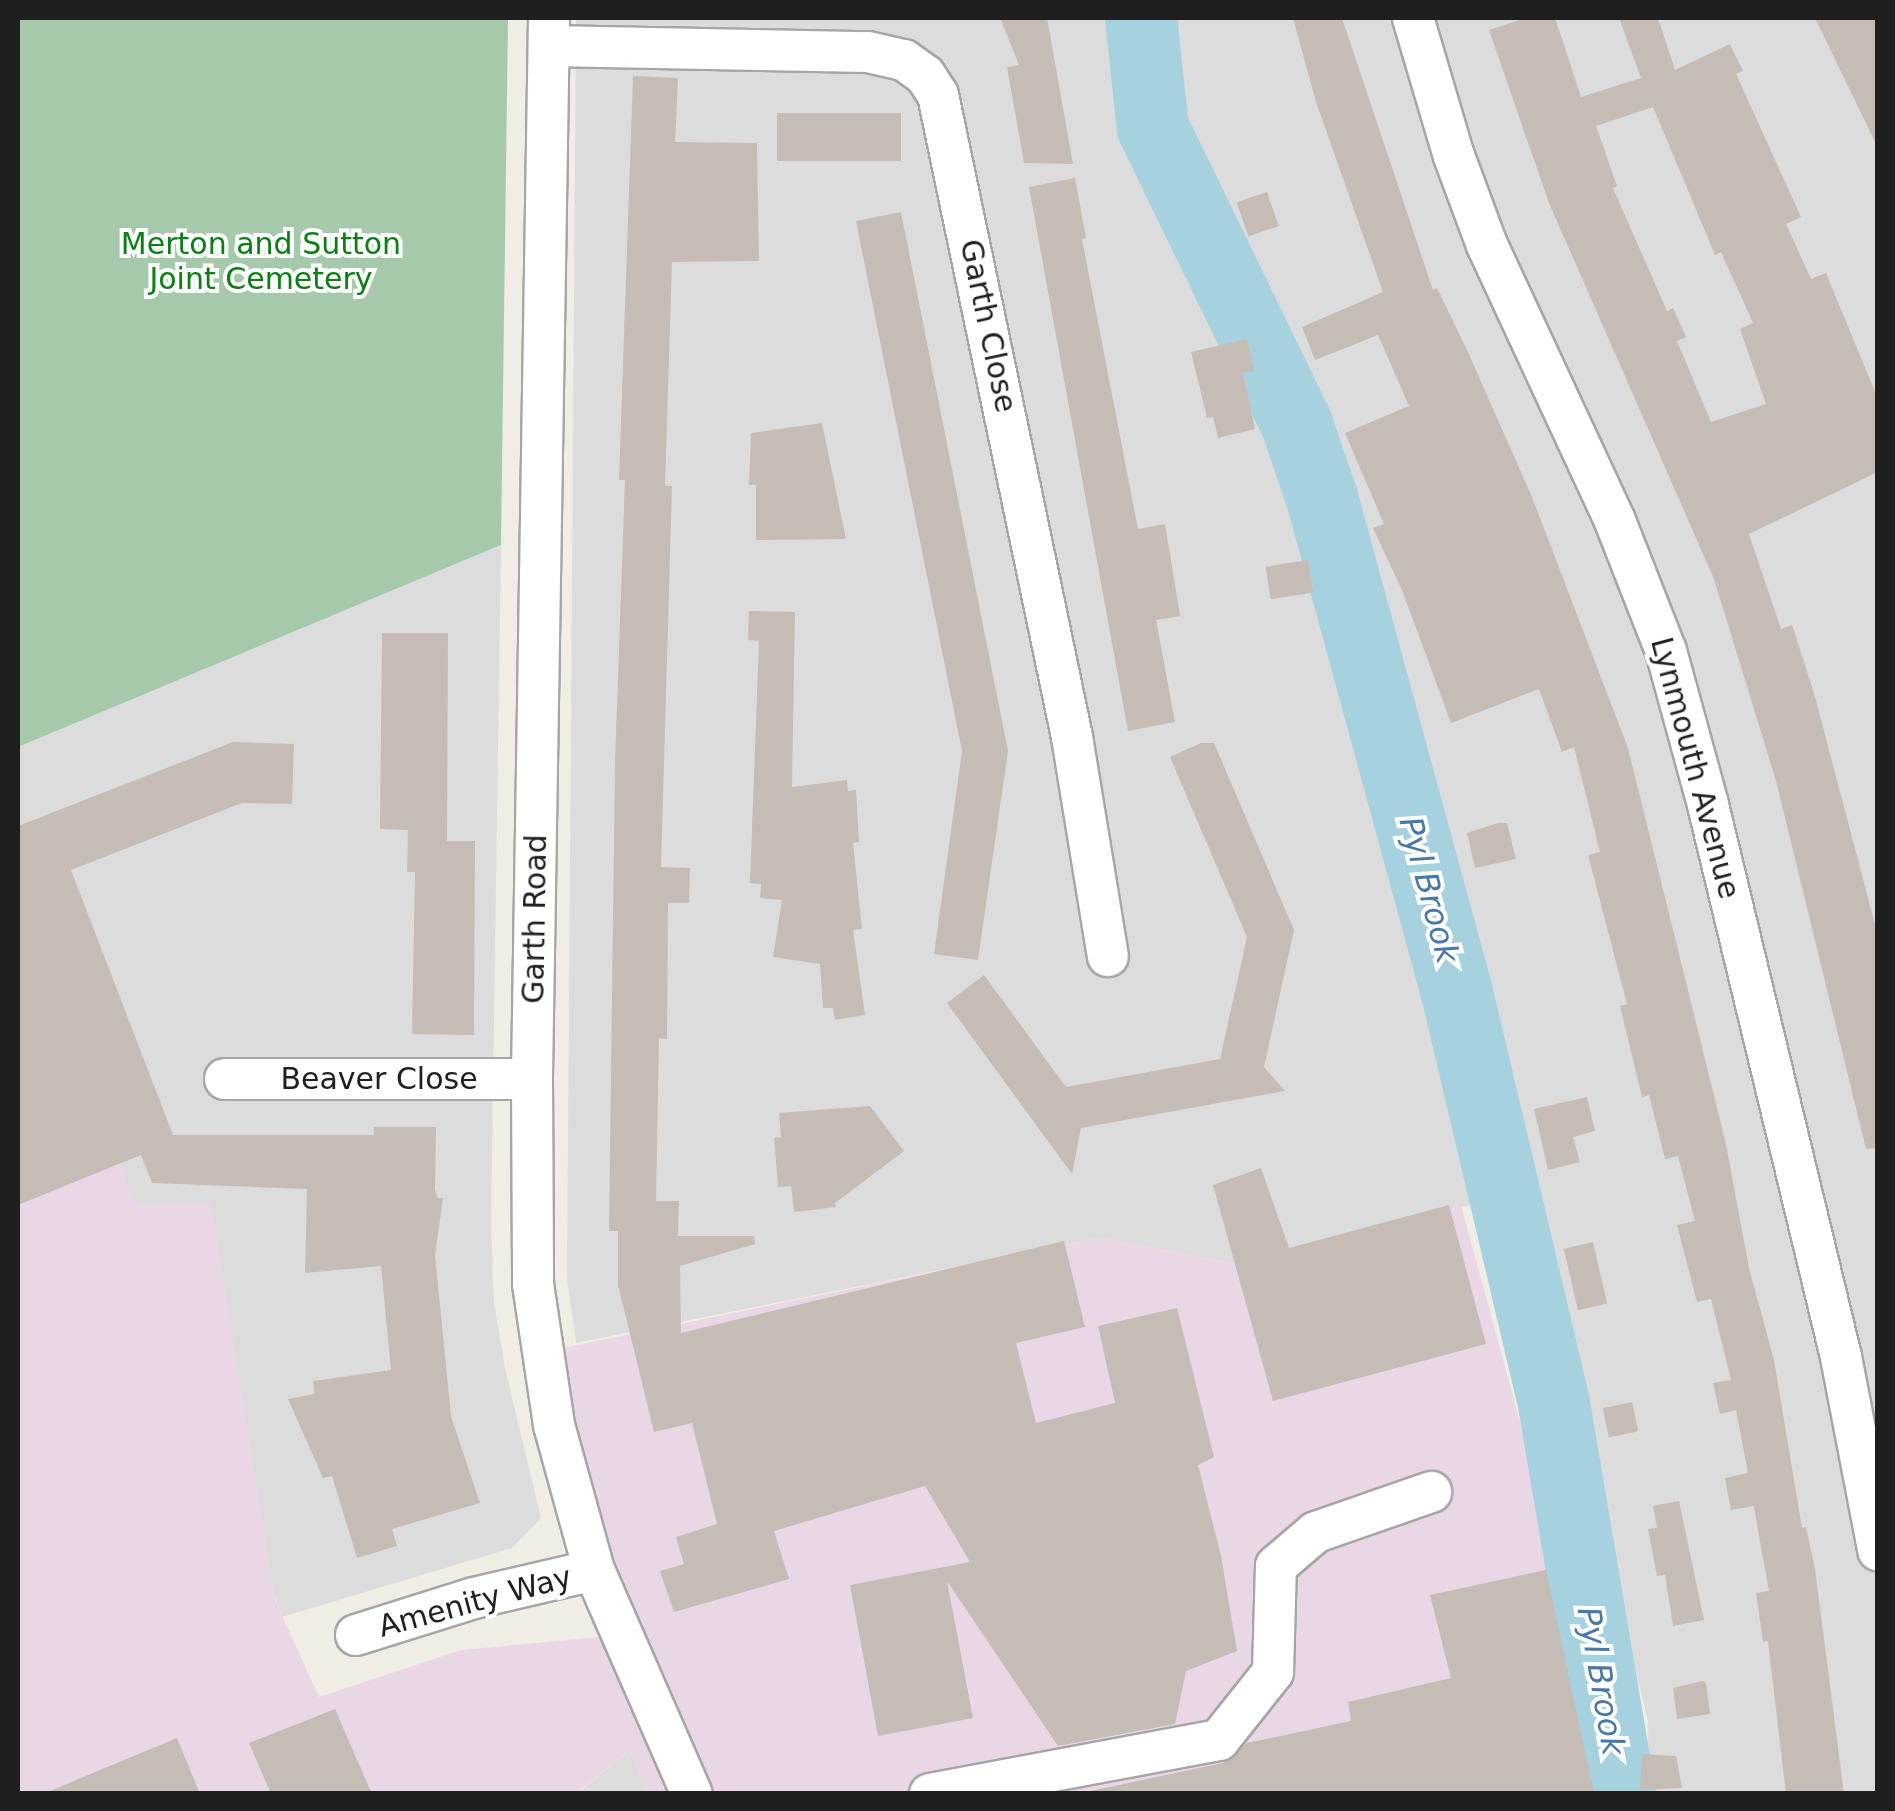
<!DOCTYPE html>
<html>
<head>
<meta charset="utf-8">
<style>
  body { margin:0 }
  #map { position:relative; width:1895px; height:1811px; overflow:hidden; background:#f0ede5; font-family:"DejaVu Sans",sans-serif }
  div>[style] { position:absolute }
  .residential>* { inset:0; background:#dddcdc }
  .industrial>* { inset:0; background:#e9d7e6 }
  .cemetery>* { inset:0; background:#a6c9ac }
  .river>* { height:72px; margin:-36px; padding:0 36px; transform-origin:36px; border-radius:36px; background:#a6d1de }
  .building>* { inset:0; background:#c5bcb5; transform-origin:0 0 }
  .roads { filter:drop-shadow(2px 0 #a6a6a6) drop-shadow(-2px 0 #a6a6a6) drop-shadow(0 2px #a6a6a6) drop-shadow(0 -2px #a6a6a6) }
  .minor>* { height:40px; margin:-20px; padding:0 20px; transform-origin:20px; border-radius:20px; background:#fff }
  span { translate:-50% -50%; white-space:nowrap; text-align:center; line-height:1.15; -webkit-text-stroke:8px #fff; paint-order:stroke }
  .park-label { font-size:30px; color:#0a8014 }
  .street-label { font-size:30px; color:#1f1f1f }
  .water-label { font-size:32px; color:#4778a9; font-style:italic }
  .frame { position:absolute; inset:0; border:20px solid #1f1f1f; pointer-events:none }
</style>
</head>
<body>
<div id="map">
  <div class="residential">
    <div style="clip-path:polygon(576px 18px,1877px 18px,1877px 1793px,1649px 1793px,1648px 1720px,1518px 1193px,1237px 1264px,1099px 1238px,576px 1343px,567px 1279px)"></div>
    <div style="clip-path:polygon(501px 545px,491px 1224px,494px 1303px,506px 1373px,541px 1518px,512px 1548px,282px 1617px,18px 887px,18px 747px)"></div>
    <div style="clip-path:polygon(630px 1750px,647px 1793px,577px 1794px)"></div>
  </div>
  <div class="industrial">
    <div style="clip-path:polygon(18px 887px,135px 1205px,211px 1205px,275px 1600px,319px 1697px,461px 1650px,622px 1635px,543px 1352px,1099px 1238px,1237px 1264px,1461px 1205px,1607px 1741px,1608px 1793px,647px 1794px,630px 1750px,577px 1793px,18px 1793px)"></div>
  </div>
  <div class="cemetery">
    <div style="clip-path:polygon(18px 18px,508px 18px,501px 545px,18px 747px)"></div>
  </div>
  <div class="river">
    <div style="left:1141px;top:18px;width:111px;rotate:83.8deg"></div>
    <div style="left:1153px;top:128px;width:327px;rotate:64.1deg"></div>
    <div style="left:1296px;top:422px;width:80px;rotate:71.1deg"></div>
    <div style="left:1322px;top:498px;width:513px;rotate:74.74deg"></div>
    <div style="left:1457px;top:993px;width:422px;rotate:76.7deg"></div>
    <div style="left:1554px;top:1404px;width:396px;rotate:80.4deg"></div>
  </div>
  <div class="building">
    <div style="clip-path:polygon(1000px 18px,1047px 18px,1073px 164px,1024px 163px,1007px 67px,1019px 65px)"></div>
    <div style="clip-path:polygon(1293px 18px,1342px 18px,1433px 290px,1437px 288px,1468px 352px,1532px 497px,1628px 748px,1726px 1144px,1749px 1268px,1774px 1360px,1802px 1528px,1806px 1527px,1815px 1569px,1844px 1794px,1786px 1794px,1768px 1641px,1763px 1642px,1756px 1593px,1769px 1591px,1759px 1536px,1754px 1506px,1731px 1510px,1725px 1478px,1748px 1473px,1736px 1410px,1720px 1414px,1713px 1383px,1731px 1380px,1711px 1299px,1697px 1302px,1677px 1225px,1695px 1221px,1678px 1156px,1665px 1159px,1649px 1095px,1642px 1097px,1620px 1006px,1627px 1004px,1588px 855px,1600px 852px,1574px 747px,1562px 752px,1539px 689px,1451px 723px,1402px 590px,1373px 528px,1384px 524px,1345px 433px,1409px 406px,1378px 335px,1315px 360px,1302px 327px,1383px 292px,1316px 102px)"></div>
    <div style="clip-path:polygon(evenodd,1526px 18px,1555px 18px,1581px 97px,1641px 78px,1619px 18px,1658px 18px,1675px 70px,1730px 44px,1743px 71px,1736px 74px,1801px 217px,1786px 224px,1811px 279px,1826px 273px,1878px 399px,1878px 472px,1749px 534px,1781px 629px,1792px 625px,1814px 693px,1878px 936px,1878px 1148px,1866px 1149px,1776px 781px,1714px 579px,1549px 203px,1489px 30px,1526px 18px,1653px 107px,1715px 255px,1721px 252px,1753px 323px,1740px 329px,1766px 404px,1711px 422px,1677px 341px,1686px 337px,1673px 308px,1667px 311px,1613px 188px,1617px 186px,1596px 126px,1653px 107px)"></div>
    <div style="clip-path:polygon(1815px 18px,1878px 18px,1878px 148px,1843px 76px)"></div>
    <div style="clip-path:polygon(633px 76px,678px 78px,675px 142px,757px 143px,759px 261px,672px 262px,665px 486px,672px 486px,661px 867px,690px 868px,689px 903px,668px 903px,667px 1039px,659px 1038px,656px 1201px,679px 1201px,678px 1236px,754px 1236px,755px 1244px,680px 1266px,681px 1333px,1064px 1241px,1085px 1327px,1016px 1343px,1036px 1423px,1115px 1403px,1098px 1326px,1177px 1308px,1214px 1457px,1198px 1465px,1221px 1556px,1237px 1651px,1186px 1671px,1175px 1724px,1058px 1746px,947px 1581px,973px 1718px,878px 1736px,850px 1585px,970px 1562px,925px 1486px,774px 1531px,789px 1579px,674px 1612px,660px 1571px,684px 1564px,676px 1537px,717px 1524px,692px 1423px,654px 1432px,618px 1285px,618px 1231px,609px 1231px,615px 763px,625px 480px,619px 480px)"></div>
    <div style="left:777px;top:113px;width:124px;height:48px"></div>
    <div style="clip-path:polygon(1075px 178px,1086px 238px,1082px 239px,1138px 529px,1165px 524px,1180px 616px,1156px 620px,1175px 722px,1128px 731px,1029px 187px)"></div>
    <div style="left:1267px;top:192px;width:36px;height:32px;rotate:71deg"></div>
    <div style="clip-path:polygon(901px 212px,1008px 751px,978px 960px,934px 954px,962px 751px,856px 221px)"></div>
    <div style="clip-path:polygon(1247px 339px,1254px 371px,1243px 373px,1255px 429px,1218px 438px,1213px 417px,1207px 418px,1191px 352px)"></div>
    <div style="clip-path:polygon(822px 423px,846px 539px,756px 540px,756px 485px,749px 485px,751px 433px)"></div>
    <div style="left:1308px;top:560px;width:33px;height:43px;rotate:81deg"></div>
    <div style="clip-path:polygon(749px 611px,795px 612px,792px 787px,847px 780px,848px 791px,856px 790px,859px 842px,853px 843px,862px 929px,853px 930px,865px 1015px,835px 1020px,833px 1008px,823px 1008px,820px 964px,773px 957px,782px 900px,760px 898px,761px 884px,750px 883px,759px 641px,748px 640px)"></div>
    <div style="clip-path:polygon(382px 633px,448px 633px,447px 841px,475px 841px,474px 1035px,412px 1034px,415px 872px,407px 872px,408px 830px,380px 829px)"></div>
    <div style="clip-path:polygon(233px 742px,294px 744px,292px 804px,242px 803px,71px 870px,173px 1135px,374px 1135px,374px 1127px,436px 1127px,435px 1190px,438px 1198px,443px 1198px,435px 1255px,451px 1416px,480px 1503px,392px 1529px,397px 1546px,357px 1558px,332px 1476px,323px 1478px,288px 1399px,314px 1394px,313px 1381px,391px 1370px,381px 1266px,305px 1273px,307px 1189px,152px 1183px,141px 1155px,18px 1205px,18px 826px)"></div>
    <div style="clip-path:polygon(1201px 743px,1214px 743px,1294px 930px,1264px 1067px,1285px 1091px,1081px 1128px,1072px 1174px,947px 1003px,984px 975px,1066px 1087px,1220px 1059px,1247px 937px,1170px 757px)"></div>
    <div style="clip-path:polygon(1498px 823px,1507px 823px,1516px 859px,1475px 868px,1467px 833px)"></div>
    <div style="clip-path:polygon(1587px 1097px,1595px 1131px,1573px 1137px,1580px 1162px,1548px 1170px,1534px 1109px)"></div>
    <div style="clip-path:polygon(870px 1106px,904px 1151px,835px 1203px,836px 1207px,794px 1212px,791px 1186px,778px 1187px,774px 1138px,781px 1137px,779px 1113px)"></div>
    <div style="clip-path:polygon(1261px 1168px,1289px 1248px,1449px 1205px,1486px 1344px,1273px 1401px,1213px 1185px)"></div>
    <div style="left:1593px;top:1242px;width:63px;height:30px;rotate:77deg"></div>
    <div style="left:1632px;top:1402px;width:30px;height:30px;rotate:78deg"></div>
    <div style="clip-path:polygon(1679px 1501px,1704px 1620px,1673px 1626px,1665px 1575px,1657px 1576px,1648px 1529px,1657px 1528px,1653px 1506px)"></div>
    <div style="clip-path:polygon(1546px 1570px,1594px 1794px,1076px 1794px,1223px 1763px,1247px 1743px,1351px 1721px,1348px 1702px,1451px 1678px,1430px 1595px)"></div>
    <div style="clip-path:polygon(1702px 1681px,1706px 1683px,1710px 1714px,1677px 1719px,1673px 1688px)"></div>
    <div style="clip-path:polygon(335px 1709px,372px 1794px,271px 1794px,249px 1743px)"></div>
    <div style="clip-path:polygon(177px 1738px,200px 1794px,45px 1794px,45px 1793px)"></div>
    <div style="clip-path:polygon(1642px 1754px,1676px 1756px,1682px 1788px,1640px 1790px)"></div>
  </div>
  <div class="roads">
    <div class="minor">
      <div style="left:549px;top:18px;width:1061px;rotate:90.92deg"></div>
      <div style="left:532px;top:1079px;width:205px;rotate:89.7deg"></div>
      <div style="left:533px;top:1284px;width:143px;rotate:81.5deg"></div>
      <div style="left:554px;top:1425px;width:150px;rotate:74.6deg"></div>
      <div style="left:594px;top:1570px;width:244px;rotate:66.4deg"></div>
      <div style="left:1413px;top:18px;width:144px;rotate:73.5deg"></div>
      <div style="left:1454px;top:156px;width:95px;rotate:69.7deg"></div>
      <div style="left:1487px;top:245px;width:304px;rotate:65.1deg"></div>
      <div style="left:1615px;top:521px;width:140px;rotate:68.6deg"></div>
      <div style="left:1666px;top:651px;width:160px;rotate:74.7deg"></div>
      <div style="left:1708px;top:805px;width:568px;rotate:76.45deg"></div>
      <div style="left:1841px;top:1357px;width:197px;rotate:79.1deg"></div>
      <div style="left:549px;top:46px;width:319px;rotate:1.1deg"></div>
      <div style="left:868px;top:52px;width:37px;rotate:13deg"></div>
      <div style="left:904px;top:60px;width:26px;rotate:36deg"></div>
      <div style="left:925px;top:75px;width:24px;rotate:57deg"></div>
      <div style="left:938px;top:95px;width:656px;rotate:78.21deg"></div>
      <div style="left:1072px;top:737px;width:222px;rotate:80.7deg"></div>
      <div style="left:225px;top:1079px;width:307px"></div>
      <div style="left:356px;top:1635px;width:124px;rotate:-17.4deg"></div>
      <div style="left:474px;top:1598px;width:123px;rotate:-13.1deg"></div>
      <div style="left:930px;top:1794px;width:294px;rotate:-10.6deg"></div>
      <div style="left:1219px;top:1740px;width:87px;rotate:-51.5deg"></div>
      <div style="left:1273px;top:1672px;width:106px;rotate:-88.4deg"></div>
      <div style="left:1276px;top:1566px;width:52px;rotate:-40.4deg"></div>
      <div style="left:1316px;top:1532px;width:122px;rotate:-19.2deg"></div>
    </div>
  </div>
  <div class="park-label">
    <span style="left:261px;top:261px">Merton and Sutton<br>Joint Cemetery</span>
  </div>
  <div class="street-label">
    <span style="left:988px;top:326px;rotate:78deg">Garth Close</span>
    <span style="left:1695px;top:768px;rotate:75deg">Lynmouth Avenue</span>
    <span style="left:535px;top:919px;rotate:-89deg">Garth Road</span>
    <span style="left:379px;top:1079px">Beaver Close</span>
    <span style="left:475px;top:1602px;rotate:-15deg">Amenity Way</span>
  </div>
  <div class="water-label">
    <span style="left:1429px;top:890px;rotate:75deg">Pyl Brook</span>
    <span style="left:1601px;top:1681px;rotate:80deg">Pyl Brook</span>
  </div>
  <div class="frame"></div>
</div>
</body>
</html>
